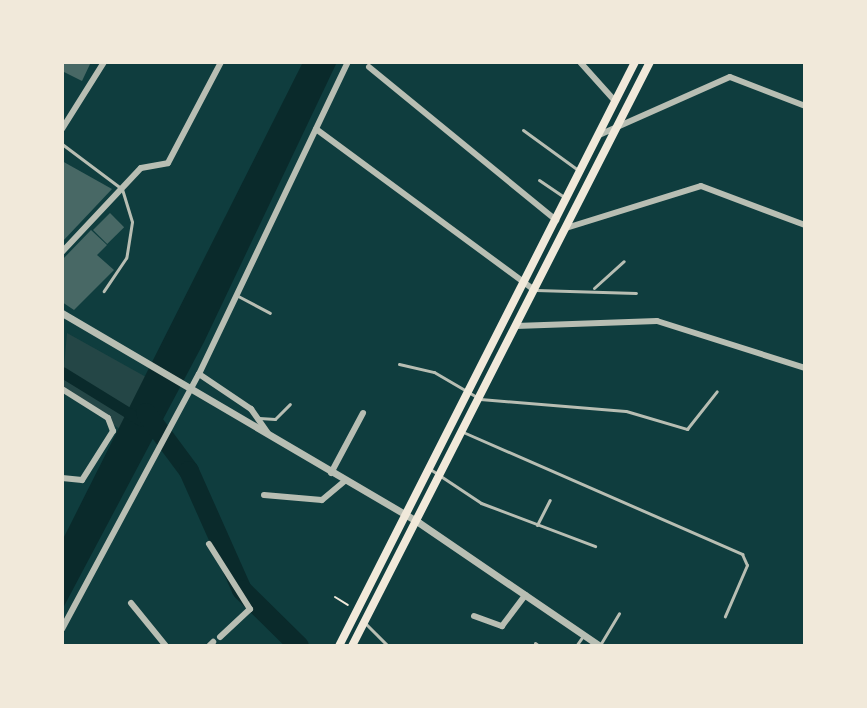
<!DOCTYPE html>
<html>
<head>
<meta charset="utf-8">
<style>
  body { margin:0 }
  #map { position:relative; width:867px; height:708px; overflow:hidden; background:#0f3d3e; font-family:Rubik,sans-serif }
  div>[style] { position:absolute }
  .green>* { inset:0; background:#244646 }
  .water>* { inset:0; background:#0a2a2b }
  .canal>* { height:11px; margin:-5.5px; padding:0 5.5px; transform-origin:5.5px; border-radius:5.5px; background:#0a2a2b }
  .river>* { height:20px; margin:-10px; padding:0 10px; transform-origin:10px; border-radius:10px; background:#0a2a2b }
  .building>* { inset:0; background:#486865; transform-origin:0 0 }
  .path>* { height:2px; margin:-1px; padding:0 1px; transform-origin:1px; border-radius:1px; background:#f1e9da }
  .service>* { height:3px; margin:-1.5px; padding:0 1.5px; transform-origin:1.5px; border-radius:1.5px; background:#b8beb3 }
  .minor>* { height:6px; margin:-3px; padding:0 3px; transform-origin:3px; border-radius:3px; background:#b8beb3 }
  .tertiary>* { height:7px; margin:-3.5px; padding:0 3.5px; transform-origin:3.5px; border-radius:3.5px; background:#b8beb3 }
  .secondary>* { height:8px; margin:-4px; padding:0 4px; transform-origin:4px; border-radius:4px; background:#f1e9da }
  span { translate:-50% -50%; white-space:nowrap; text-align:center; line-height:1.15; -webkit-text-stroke:6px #f1e9da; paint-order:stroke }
  .frame { position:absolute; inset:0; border:64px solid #f1e9da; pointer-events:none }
</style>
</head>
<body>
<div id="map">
  <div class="green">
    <div style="clip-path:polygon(67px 333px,146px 377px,120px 429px,62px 390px)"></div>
  </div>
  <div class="water">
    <div style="clip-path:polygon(303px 62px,337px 62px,204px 342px,62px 610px,62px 541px)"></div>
  </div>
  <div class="canal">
    <div style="left:62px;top:372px;width:92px;rotate:31.6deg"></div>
  </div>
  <div class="river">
    <div style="left:146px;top:413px;width:72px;rotate:53.4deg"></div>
    <div style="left:189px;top:471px;width:130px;rotate:66deg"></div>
    <div style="left:242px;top:590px;width:80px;rotate:44.5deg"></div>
  </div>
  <div class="building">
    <div style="clip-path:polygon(64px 62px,91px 62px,82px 81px,62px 71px)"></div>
    <div style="clip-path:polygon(62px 161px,112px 189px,62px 242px)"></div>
    <div style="left:110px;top:213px;width:20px;height:24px;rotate:45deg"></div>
    <div style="clip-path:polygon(91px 230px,107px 245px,97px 255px,114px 270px,74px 310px,62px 302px,62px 260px)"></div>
  </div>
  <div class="path">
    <div style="left:335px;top:597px;width:15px;rotate:32deg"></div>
  </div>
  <div class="service">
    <div style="left:523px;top:130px;width:68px;rotate:36deg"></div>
    <div style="left:62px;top:144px;width:75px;rotate:36.9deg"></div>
    <div style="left:122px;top:189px;width:34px;rotate:73deg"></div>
    <div style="left:132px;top:222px;width:36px;rotate:99deg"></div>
    <div style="left:126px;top:258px;width:40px;rotate:124deg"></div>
    <div style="left:539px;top:180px;width:32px;rotate:34deg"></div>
    <div style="left:594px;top:288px;width:40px;rotate:-42deg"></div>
    <div style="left:536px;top:290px;width:100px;rotate:1.7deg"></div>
    <div style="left:238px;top:296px;width:36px;rotate:28deg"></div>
    <div style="left:399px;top:364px;width:36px;rotate:13deg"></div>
    <div style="left:434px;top:372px;width:53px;rotate:30.4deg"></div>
    <div style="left:480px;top:399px;width:146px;rotate:4.7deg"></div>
    <div style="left:626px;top:411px;width:64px;rotate:16.4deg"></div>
    <div style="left:687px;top:429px;width:48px;rotate:-51.7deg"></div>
    <div style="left:259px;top:418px;width:16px;rotate:4deg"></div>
    <div style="left:275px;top:419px;width:21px;rotate:-45deg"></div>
    <div style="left:463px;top:432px;width:305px;rotate:23.6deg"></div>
    <div style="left:742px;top:554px;width:12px;rotate:66deg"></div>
    <div style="left:747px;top:565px;width:56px;rotate:113.3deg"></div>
    <div style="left:430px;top:469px;width:61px;rotate:33.7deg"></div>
    <div style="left:481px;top:503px;width:122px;rotate:20.7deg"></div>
    <div style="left:537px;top:525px;width:28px;rotate:-63deg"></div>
    <div style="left:365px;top:623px;width:33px;rotate:45deg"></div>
    <div style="left:535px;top:643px;width:5px;rotate:37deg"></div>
    <div style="left:600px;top:645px;width:37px;rotate:-59deg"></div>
    <div style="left:576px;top:646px;width:12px;rotate:-55deg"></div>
  </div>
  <div class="minor">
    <div style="left:580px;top:62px;width:52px;rotate:48.1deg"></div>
    <div style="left:369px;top:67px;width:242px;rotate:39.3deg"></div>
    <div style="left:62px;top:129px;width:79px;rotate:-57.9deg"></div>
    <div style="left:316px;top:129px;width:271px;rotate:36.4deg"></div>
    <div style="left:599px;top:135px;width:143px;rotate:-23.9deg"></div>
    <div style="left:730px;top:77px;width:80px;rotate:21.1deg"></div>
    <div style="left:566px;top:228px;width:141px;rotate:-17.3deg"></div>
    <div style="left:701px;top:186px;width:111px;rotate:20.6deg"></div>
    <div style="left:62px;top:252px;width:115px;rotate:-46.8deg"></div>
    <div style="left:141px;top:168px;width:27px;rotate:-10deg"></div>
    <div style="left:168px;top:163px;width:114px;rotate:-62.3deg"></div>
    <div style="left:516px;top:326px;width:141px;rotate:-2deg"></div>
    <div style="left:657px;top:321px;width:155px;rotate:17.6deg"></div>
    <div style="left:199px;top:374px;width:63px;rotate:33.9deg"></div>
    <div style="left:251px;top:409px;width:29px;rotate:55deg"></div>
    <div style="left:62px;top:389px;width:54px;rotate:32.2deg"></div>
    <div style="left:108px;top:418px;width:14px;rotate:69deg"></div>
    <div style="left:113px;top:431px;width:58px;rotate:122.3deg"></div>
    <div style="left:82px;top:480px;width:20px;rotate:-174deg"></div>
    <div style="left:331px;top:473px;width:68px;rotate:-61.9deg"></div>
    <div style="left:264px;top:495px;width:58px;rotate:4.9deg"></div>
    <div style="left:322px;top:500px;width:30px;rotate:-40deg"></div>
    <div style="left:209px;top:544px;width:77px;rotate:57.8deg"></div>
    <div style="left:250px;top:609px;width:41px;rotate:137deg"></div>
    <div style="left:131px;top:603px;width:55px;rotate:50.9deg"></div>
    <div style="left:474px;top:616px;width:30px;rotate:20deg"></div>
    <div style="left:502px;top:626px;width:39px;rotate:-53deg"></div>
    <div style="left:62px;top:629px;width:289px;rotate:-61.8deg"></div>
    <div style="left:199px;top:374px;width:346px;rotate:-64.5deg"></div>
    <div style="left:209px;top:646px;width:6px;rotate:-45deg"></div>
  </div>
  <div class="tertiary">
    <div style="left:62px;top:313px;width:413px;rotate:30.4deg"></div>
    <div style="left:418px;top:522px;width:220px;rotate:34.3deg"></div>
  </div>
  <div class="secondary">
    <div style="left:339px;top:646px;width:655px;rotate:-63.12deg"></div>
    <div style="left:352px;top:646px;width:656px;rotate:-62.97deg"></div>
  </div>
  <div class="frame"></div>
</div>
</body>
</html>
